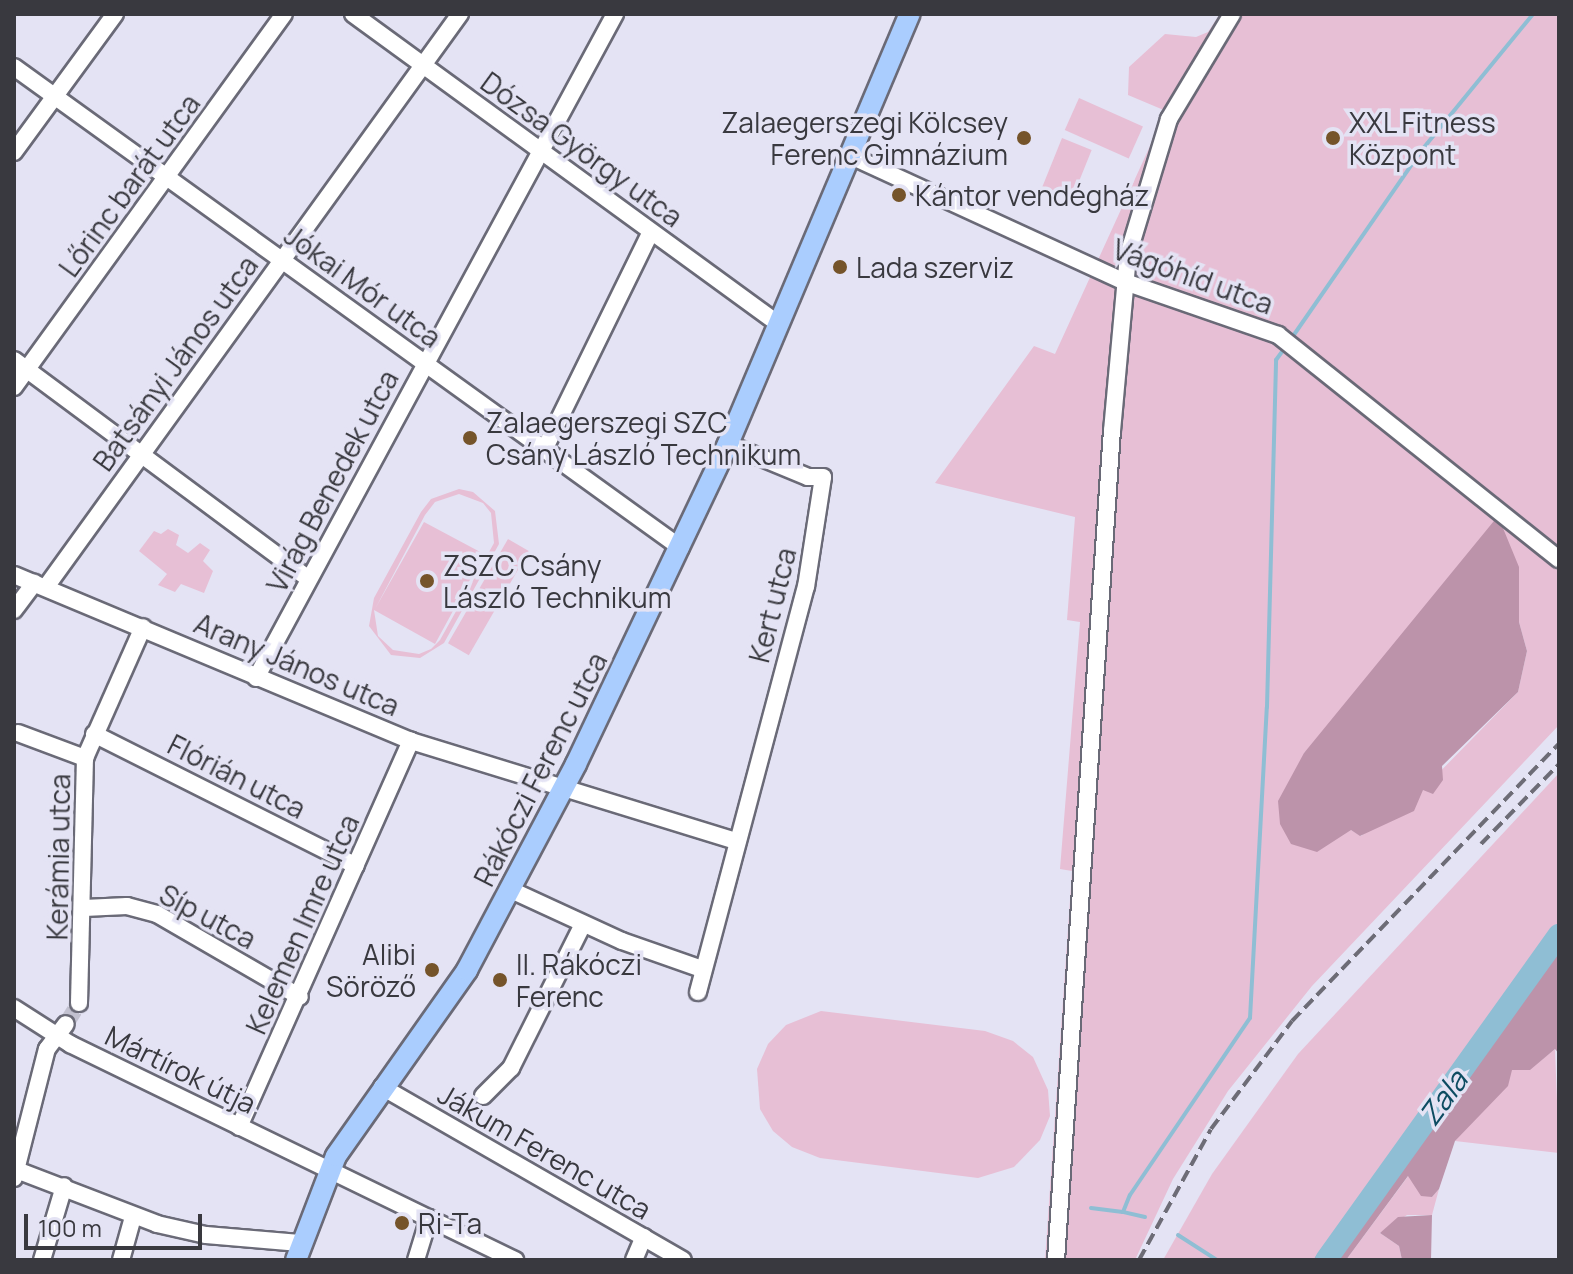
<!DOCTYPE html>
<html>
<head>
<meta charset="utf-8">
<style>
  body { margin:0 }
  #map { position:relative; width:1573px; height:1274px; overflow:hidden; background:#e4e3f4; font-family:Manrope,sans-serif }
  div>[style] { position:absolute }
  .green>* { inset:0; background:#e7bfd5; transform-origin:0 0 }
  .forest>* { inset:0; background:#bc93aa }
  .stream>* { height:4px; margin:-2px; padding:0 2px; transform-origin:2px; border-radius:2px; background:#8fbed4 }
  .river>* { height:22px; margin:-11px; padding:0 11px; transform-origin:11px; border-radius:11px; background:#8fbed4 }
  .minor-tunnel>* { height:16px; margin-top:-8px; transform-origin:0; background:repeating-linear-gradient(90deg,#c2c1d0 0 16px,transparent 0 24px) }
  .roads { filter:drop-shadow(2px 0 #6a6a77) drop-shadow(-2px 0 #6a6a77) drop-shadow(0 2px #6a6a77) drop-shadow(0 -2px #6a6a77) }
  .minor>* { height:16px; margin:-8px; padding:0 8px; transform-origin:8px; border-radius:8px; background:#fff }
  .major>* { height:20px; margin:-10px; padding:0 10px; transform-origin:10px; border-radius:10px; background:#aacdfe }
  .rail>* { height:4px; margin-top:-2px; transform-origin:0; background:repeating-linear-gradient(90deg,#6d6c76 0 12px,transparent 0 18px) }
  .dots>* { width:22px; height:22px; translate:-50% -50%; box-sizing:border-box; border:4px solid #e4e3f4; border-radius:50% }
  span { translate:-50% -50%; white-space:nowrap; text-align:center; line-height:1.15; -webkit-text-stroke:7px #e4e3f4; paint-order:stroke }
  .poi-label { font-size:28px; color:#39393f }
  .right { translate:-100% -50%; text-align:right }
  .left { translate:0 -50%; text-align:left }
  .street-label { font-size:28px; color:#39393f }
  .water-label { font-size:30px; color:#0d4c62; font-style:italic }
  .frame { position:absolute; inset:0; border:16px solid #39393f; pointer-events:none }
  .scale { position:absolute; left:24px; top:1214px; width:178px; height:36px; box-sizing:border-box; border:4px solid #39393f; border-top:0; padding-left:10px; font-size:24px; line-height:28px; white-space:nowrap; color:#39393f; -webkit-text-stroke:6px #e4e3f4; paint-order:stroke }
</style>
</head>
<body>
<div id="map">
  <div class="green">
    <div style="clip-path:polygon(evenodd,1220px 14px,1559px 14px,1559px 725px,1312px 986px,1228px 1091px,1173px 1179px,1135px 1260px,1045px 1260px,1072px 871px,1060px 869px,1080px 622px,1067px 620px,1075px 517px,935px 483px,1034px 346px,1055px 354px,1166px 111px,1128px 95px,1129px 67px,1165px 34px,1196px 37px,1208px 32px,1220px 14px,1519px 567px,1519px 622px,1527px 651px,1518px 692px,1423px 789px,1361px 836px,1351px 830px,1304px 753px,1519px 567px)"></div>
    <div style="left:1079px;top:98px;width:70px;height:35px;rotate:24deg"></div>
    <div style="left:1062px;top:138px;width:32px;height:53px;rotate:22deg"></div>
    <div style="clip-path:polygon(evenodd,459px 489px,473px 492px,495px 511px,499px 544px,444px 643px,420px 658px,391px 655px,369px 626px,374px 598px,421px 512px,431px 499px,459px 489px,459px 494px,483px 503px,491px 513px,494px 543px,440px 640px,431px 649px,419px 654px,393px 650px,378px 636px,374px 610px,435px 644px,484px 554px,424px 522px,375px 609px,425px 515px,435px 502px,459px 494px)"></div>
    <div style="clip-path:polygon(168px 529px,179px 535px,176px 545px,188px 553px,200px 543px,210px 550px,203px 561px,213px 571px,204px 593px,181px 584px,175px 592px,158px 585px,167px 574px,139px 551px,154px 531px,161px 534px)"></div>
    <div style="left:508px;top:539px;width:24px;height:57px;rotate:30deg"></div>
    <div style="left:477px;top:593px;width:24px;height:58px;rotate:30deg"></div>
    <div style="clip-path:polygon(1559px 773px,1559px 921px,1313px 1260px,1163px 1260px,1212px 1174px,1298px 1054px)"></div>
    <div style="clip-path:polygon(821px 1011px,985px 1031px,1013px 1041px,1033px 1057px,1048px 1090px,1050px 1116px,1040px 1140px,1014px 1167px,978px 1178px,820px 1158px,792px 1147px,773px 1131px,760px 1109px,757px 1069px,768px 1044px,786px 1025px)"></div>
    <div style="clip-path:polygon(1555px 1049px,1559px 1153px,1455px 1141px,1512px 1069px,1530px 1069px)"></div>
    <div style="clip-path:polygon(1409px 1175px,1432px 1197px,1439px 1189px,1432px 1215px,1407px 1215px,1380px 1233px,1399px 1246px,1402px 1260px,1346px 1260px)"></div>
  </div>
  <div class="forest">
    <div style="clip-path:polygon(1498px 516px,1519px 567px,1519px 622px,1527px 651px,1518px 692px,1442px 766px,1443px 780px,1433px 794px,1423px 790px,1414px 811px,1360px 836px,1351px 830px,1317px 852px,1291px 844px,1280px 824px,1278px 801px,1304px 753px)"></div>
    <div style="clip-path:polygon(1559px 921px,1559px 1054px,1555px 1049px,1530px 1070px,1512px 1070px,1508px 1086px,1455px 1141px,1439px 1189px,1432px 1197px,1421px 1196px,1408px 1176px,1346px 1260px,1313px 1260px)"></div>
    <div style="clip-path:polygon(1432px 1215px,1431px 1260px,1402px 1260px,1399px 1246px,1380px 1233px,1398px 1217px)"></div>
  </div>
  <div class="stream">
    <div style="left:1291px;top:339px;width:229px;rotate:-55.3deg"></div>
    <div style="left:1421px;top:151px;width:177px;rotate:-50.7deg"></div>
    <div style="left:1091px;top:1208px;width:32px;rotate:7deg"></div>
    <div style="left:1145px;top:1217px;width:23px;rotate:-167deg"></div>
    <div style="left:1123px;top:1212px;width:18px;rotate:-68deg"></div>
    <div style="left:1130px;top:1195px;width:214px;rotate:-55.9deg"></div>
    <div style="left:1250px;top:1018px;width:311px;rotate:-86.9deg"></div>
    <div style="left:1267px;top:707px;width:347px;rotate:-88.5deg"></div>
    <div style="left:1276px;top:360px;width:17px;rotate:-54deg"></div>
    <div style="left:1178px;top:1235px;width:46px;rotate:32.7deg"></div>
  </div>
  <div class="river">
    <div style="left:1326px;top:1260px;width:400px;rotate:-54.4deg"></div>
  </div>
  <div class="minor-tunnel">
    <div style="left:66px;top:1024px;width:25px;rotate:-58deg"></div>
    <div style="left:469px;top:1121px;width:29px;rotate:-61deg"></div>
  </div>
  <div class="roads">
    <div class="minor">
      <div style="left:353px;top:14px;width:528px;rotate:36.07deg"></div>
      <div style="left:14px;top:67px;width:822px;rotate:35.8deg"></div>
      <div style="left:14px;top:152px;width:171px;rotate:-53.8deg"></div>
      <div style="left:851px;top:156px;width:302px;rotate:24.7deg"></div>
      <div style="left:1125px;top:282px;width:162px;rotate:19.1deg"></div>
      <div style="left:1278px;top:335px;width:359px;rotate:38.6deg"></div>
      <div style="left:14px;top:360px;width:367px;rotate:36.6deg"></div>
      <div style="left:14px;top:387px;width:460px;rotate:-54.1deg"></div>
      <div style="left:544px;top:450px;width:243px;rotate:-63.9deg"></div>
      <div style="left:14px;top:575px;width:430px;rotate:22.7deg"></div>
      <div style="left:411px;top:741px;width:340px;rotate:17.1deg"></div>
      <div style="left:46px;top:587px;width:707px;rotate:-54.15deg"></div>
      <div style="left:14px;top:610px;width:34px;rotate:-53deg"></div>
      <div style="left:256px;top:678px;width:755px;rotate:-61.6deg"></div>
      <div style="left:18px;top:733px;width:72px;rotate:20.5deg"></div>
      <div style="left:94px;top:734px;width:293px;rotate:26.7deg"></div>
      <div style="left:511px;top:890px;width:122px;rotate:24.7deg"></div>
      <div style="left:622px;top:941px;width:85px;rotate:19.3deg"></div>
      <div style="left:84px;top:908px;width:43px;rotate:-2.7deg"></div>
      <div style="left:127px;top:906px;width:31px;rotate:15deg"></div>
      <div style="left:157px;top:914px;width:165px;rotate:30.1deg"></div>
      <div style="left:698px;top:992px;width:419px;rotate:-75.1deg"></div>
      <div style="left:806px;top:587px;width:111px;rotate:-81.2deg"></div>
      <div style="left:823px;top:477px;width:15px;rotate:180deg"></div>
      <div style="left:808px;top:477px;width:87px;rotate:-157.6deg"></div>
      <div style="left:79px;top:1003px;width:245px;rotate:-88.6deg"></div>
      <div style="left:85px;top:758px;width:143px;rotate:-66.1deg"></div>
      <div style="left:14px;top:1008px;width:67px;rotate:32.7deg"></div>
      <div style="left:70px;top:1044px;width:495px;rotate:25.9deg"></div>
      <div style="left:382px;top:1087px;width:347px;rotate:29.9deg"></div>
      <div style="left:483px;top:1096px;width:40px;rotate:-45deg"></div>
      <div style="left:511px;top:1068px;width:161px;rotate:-63.4deg"></div>
      <div style="left:239px;top:1127px;width:423px;rotate:-66deg"></div>
      <div style="left:14px;top:1169px;width:153px;rotate:21deg"></div>
      <div style="left:157px;top:1224px;width:50px;rotate:12.7deg"></div>
      <div style="left:206px;top:1235px;width:94px;rotate:4.9deg"></div>
      <div style="left:14px;top:1178px;width:133px;rotate:-75.7deg"></div>
      <div style="left:47px;top:1049px;width:31px;rotate:-53deg"></div>
      <div style="left:42px;top:1260px;width:77px;rotate:-73.4deg"></div>
      <div style="left:121px;top:1260px;width:45px;rotate:-74.4deg"></div>
      <div style="left:416px;top:1260px;width:44px;rotate:-72.8deg"></div>
      <div style="left:634px;top:1260px;width:25px;rotate:-67deg"></div>
      <div style="left:1056px;top:1260px;width:831px;rotate:-86.14deg"></div>
      <div style="left:1112px;top:431px;width:177px;rotate:-84.8deg"></div>
      <div style="left:1128px;top:255px;width:142px;rotate:-73.2deg"></div>
      <div style="left:1169px;top:119px;width:122px;rotate:-59deg"></div>
    </div>
    <div class="major">
      <div style="left:296px;top:1260px;width:111px;rotate:-69deg"></div>
      <div style="left:336px;top:1156px;width:228px;rotate:-54.8deg"></div>
      <div style="left:467px;top:970px;width:233px;rotate:-62.1deg"></div>
      <div style="left:576px;top:764px;width:354px;rotate:-64.6deg"></div>
      <div style="left:728px;top:444px;width:467px;rotate:-67.1deg"></div>
    </div>
  </div>
  <div class="rail">
    <div style="left:1481px;top:844px;width:112px;rotate:-45.7deg"></div>
    <div style="left:1139px;top:1260px;width:149px;rotate:-61.2deg"></div>
    <div style="left:1211px;top:1129px;width:135px;rotate:-53.1deg"></div>
    <div style="left:1292px;top:1021px;width:385px;rotate:-46.1deg"></div>
  </div>
  <div class="dots">
    <div style="left:1024px;top:138px;background:#75542a"></div>
    <div style="left:1333px;top:138px;background:#75542a"></div>
    <div style="left:899px;top:195px;background:#75542a"></div>
    <div style="left:840px;top:267px;background:#75542a"></div>
    <div style="left:470px;top:438px;background:#75542a"></div>
    <div style="left:427px;top:581px;background:#75542a"></div>
    <div style="left:432px;top:970px;background:#75542a"></div>
    <div style="left:500px;top:980px;background:#75542a"></div>
    <div style="left:402px;top:1223px;background:#75542a"></div>
  </div>
  <div class="poi-label">
    <span class="right" style="left:1008px;top:138px">Zalaegerszegi Kölcsey<br>Ferenc Gimnázium</span>
    <span class="left" style="left:1349px;top:138px">XXL Fitness<br>Központ</span>
    <span class="left" style="left:915px;top:195px">Kántor vendégház</span>
    <span class="left" style="left:856px;top:267px">Lada szerviz</span>
    <span class="left" style="left:486px;top:438px">Zalaegerszegi SZC<br>Csány László Technikum</span>
    <span class="left" style="left:443px;top:581px">ZSZC Csány<br>László Technikum</span>
    <span class="right" style="left:416px;top:970px">Alibi<br>Söröző</span>
    <span class="left" style="left:516px;top:980px">II. Rákóczi<br>Ferenc</span>
    <span class="left" style="left:418px;top:1223px">Ri-Ta</span>
  </div>
  <div class="street-label">
    <span style="left:582px;top:149px;rotate:36deg">Dózsa György utca</span>
    <span style="left:129px;top:185px;rotate:-54deg">Lőrinc barát utca</span>
    <span style="left:1193px;top:276px;rotate:20deg">Vágóhíd utca</span>
    <span style="left:363px;top:286px;rotate:36deg">Jókai Mór utca</span>
    <span style="left:175px;top:363px;rotate:-54deg">Batsányi János utca</span>
    <span style="left:332px;top:481px;rotate:-62deg">Virág Benedek utca</span>
    <span style="left:772px;top:605px;rotate:-76deg">Kert utca</span>
    <span style="left:297px;top:664px;rotate:23deg">Arany János utca</span>
    <span style="left:540px;top:769px;rotate:-63deg">Rákóczi Ferenc utca</span>
    <span style="left:237px;top:776px;rotate:27deg">Flórián utca</span>
    <span style="left:58px;top:857px;rotate:-89deg">Kerámia utca</span>
    <span style="left:208px;top:916px;rotate:28deg">Síp utca</span>
    <span style="left:302px;top:924px;rotate:-66deg">Kelemen Imre utca</span>
    <span style="left:181px;top:1069px;rotate:26deg">Mártírok útja</span>
    <span style="left:545px;top:1151px;rotate:30deg">Jákum Ferenc utca</span>
  </div>
  <div class="water-label">
    <span style="left:1443px;top:1098px;rotate:-54deg">Zala</span>
  </div>
  <div class="frame"></div>
  <div class="scale">100 m</div>
</div>
</body>
</html>
